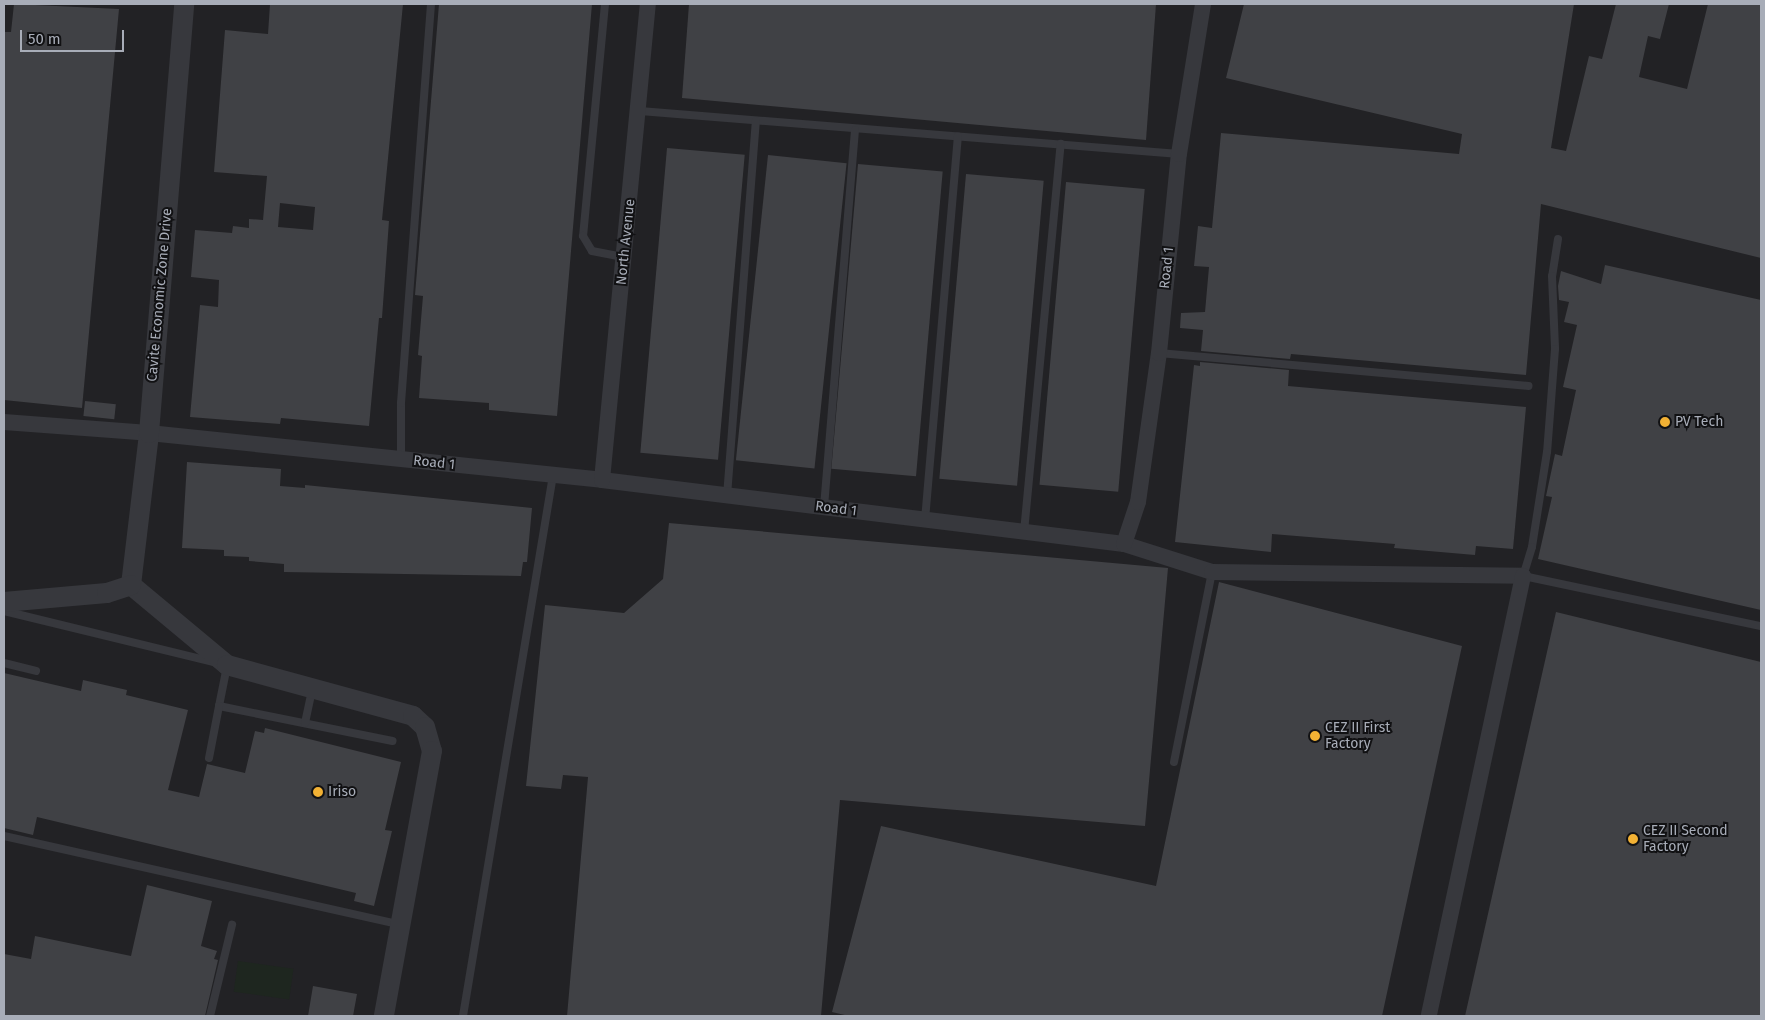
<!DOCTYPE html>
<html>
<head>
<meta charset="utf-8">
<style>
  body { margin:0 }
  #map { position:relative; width:1765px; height:1020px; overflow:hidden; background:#161618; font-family:"Fira Sans",sans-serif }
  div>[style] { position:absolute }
  .built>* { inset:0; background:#222225; transform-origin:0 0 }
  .green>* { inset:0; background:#1e261f; transform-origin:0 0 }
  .building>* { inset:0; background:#404145; transform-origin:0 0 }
  .service>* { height:8px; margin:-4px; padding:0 4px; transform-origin:4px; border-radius:4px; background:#37383d }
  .minor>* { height:16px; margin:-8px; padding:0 8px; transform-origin:8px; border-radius:8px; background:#37383d }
  .tertiary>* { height:20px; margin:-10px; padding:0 10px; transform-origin:10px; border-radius:10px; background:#37383d }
  .dots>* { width:14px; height:14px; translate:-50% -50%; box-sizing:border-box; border:2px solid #111113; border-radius:50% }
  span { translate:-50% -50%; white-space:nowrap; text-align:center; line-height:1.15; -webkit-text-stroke:4px #111113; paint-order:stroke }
  .street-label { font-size:14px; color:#a8adb8 }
  .poi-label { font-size:14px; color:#a8adb8 }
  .left { translate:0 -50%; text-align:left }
  .frame { position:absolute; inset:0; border:5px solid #a8adb8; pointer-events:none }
  .scale { position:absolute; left:20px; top:30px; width:104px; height:22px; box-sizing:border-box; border:2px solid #a8adb8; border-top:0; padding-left:6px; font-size:15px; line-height:18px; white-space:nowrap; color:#a8adb8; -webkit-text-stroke:4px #111113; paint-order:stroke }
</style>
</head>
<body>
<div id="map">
  <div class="built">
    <div style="left:4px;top:4px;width:1757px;height:1012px"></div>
  </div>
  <div class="green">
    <div style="left:238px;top:961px;width:56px;height:31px;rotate:8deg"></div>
  </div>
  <div class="building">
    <div style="clip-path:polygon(14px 4px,119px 9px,82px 408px,4px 400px,4px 32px,11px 32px)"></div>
    <div style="clip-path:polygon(evenodd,270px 4px,403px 4px,382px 220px,389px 221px,382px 318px,379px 318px,369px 426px,281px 418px,280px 424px,190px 417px,200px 305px,218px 307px,219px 280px,191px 277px,195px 230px,232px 233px,233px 226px,249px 228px,249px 219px,263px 220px,267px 176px,214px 172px,225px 30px,268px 34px,270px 4px,280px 203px,315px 207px,313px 230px,278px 227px,280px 203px)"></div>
    <div style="clip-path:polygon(439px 4px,592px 4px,557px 416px,489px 410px,489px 403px,419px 398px,422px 356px,418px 355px,423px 296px,415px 295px)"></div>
    <div style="clip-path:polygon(689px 4px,1156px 4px,1146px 140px,682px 98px)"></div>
    <div style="clip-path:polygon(1244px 4px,1574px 4px,1551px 148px,1566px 151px,1589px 56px,1602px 59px,1616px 4px,1669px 4px,1660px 39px,1648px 36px,1639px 77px,1687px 89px,1708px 4px,1761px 4px,1761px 258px,1541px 204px,1526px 375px,1291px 354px,1290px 359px,1201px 351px,1203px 330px,1180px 328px,1181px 313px,1205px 312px,1209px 267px,1194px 266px,1198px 226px,1212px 228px,1221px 133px,1459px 154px,1462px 134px,1226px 78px)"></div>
    <div style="left:667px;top:148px;width:78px;height:306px;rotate:5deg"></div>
    <div style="left:768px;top:155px;width:79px;height:307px;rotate:6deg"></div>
    <div style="left:858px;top:164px;width:85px;height:306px;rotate:5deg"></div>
    <div style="left:966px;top:174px;width:78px;height:306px;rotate:5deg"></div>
    <div style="left:1066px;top:182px;width:79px;height:304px;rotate:5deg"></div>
    <div style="clip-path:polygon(1605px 265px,1761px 300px,1761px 610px,1538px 559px,1552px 497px,1546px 496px,1555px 454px,1562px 456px,1576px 390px,1563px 387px,1577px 325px,1564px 322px,1569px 302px,1559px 300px,1558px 286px,1561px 271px,1601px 284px)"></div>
    <div style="clip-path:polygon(1200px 362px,1289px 370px,1288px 386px,1526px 407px,1513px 549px,1476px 546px,1475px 555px,1394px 548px,1395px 544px,1272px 534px,1271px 552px,1175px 542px,1194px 365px,1200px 366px)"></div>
    <div style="left:85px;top:401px;width:31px;height:15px;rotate:6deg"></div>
    <div style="clip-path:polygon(187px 462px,281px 469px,280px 486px,305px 488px,305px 485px,532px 508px,527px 562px,523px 562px,521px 576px,284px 572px,284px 564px,249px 561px,249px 557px,224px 556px,224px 550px,182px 548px)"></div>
    <div style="clip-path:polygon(669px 523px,1168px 568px,1145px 826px,840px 800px,821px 1016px,567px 1016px,588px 777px,563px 775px,561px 789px,526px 786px,545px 605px,624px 613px,663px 579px)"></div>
    <div style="clip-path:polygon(1219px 582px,1462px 646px,1382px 1016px,849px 1016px,832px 1012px,881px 826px,1156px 886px)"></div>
    <div style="clip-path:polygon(1556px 612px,1761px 662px,1761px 1016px,1465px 1016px)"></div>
    <div style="clip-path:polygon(4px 673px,81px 691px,83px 680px,127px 690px,126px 695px,188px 710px,168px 790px,199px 797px,207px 764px,245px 773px,255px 731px,264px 733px,265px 728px,401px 762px,385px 830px,392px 831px,374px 906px,354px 901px,356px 893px,37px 817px,33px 835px,4px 828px)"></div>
    <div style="clip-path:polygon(147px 885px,212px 901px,201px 946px,217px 951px,214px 959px,218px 960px,205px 1016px,4px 1016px,4px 954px,31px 959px,35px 936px,131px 956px)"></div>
    <div style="clip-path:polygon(313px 986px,357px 994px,353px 1016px,308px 1016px)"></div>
  </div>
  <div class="service">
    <div style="left:605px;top:4px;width:233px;rotate:95.4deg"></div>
    <div style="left:583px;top:236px;width:17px;rotate:59deg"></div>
    <div style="left:592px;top:251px;width:33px;rotate:11deg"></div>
    <div style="left:640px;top:111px;width:541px;rotate:4.56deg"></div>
    <div style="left:1558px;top:239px;width:37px;rotate:99deg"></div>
    <div style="left:1552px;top:276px;width:73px;rotate:87.6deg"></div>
    <div style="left:1555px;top:349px;width:103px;rotate:94.4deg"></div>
    <div style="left:1547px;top:452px;width:96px;rotate:99deg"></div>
    <div style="left:1532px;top:547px;width:30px;rotate:107deg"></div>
    <div style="left:1523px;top:576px;width:243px;rotate:11.9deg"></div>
    <div style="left:1159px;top:353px;width:371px;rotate:5.1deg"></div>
    <div style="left:401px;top:459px;width:56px;rotate:-90deg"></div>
    <div style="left:401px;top:403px;width:400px;rotate:-85.7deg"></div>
    <div style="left:727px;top:496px;width:376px;rotate:-85.6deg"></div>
    <div style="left:824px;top:507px;width:378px;rotate:-85.3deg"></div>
    <div style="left:925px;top:520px;width:385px;rotate:-85.1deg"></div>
    <div style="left:1024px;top:532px;width:390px;rotate:-84.6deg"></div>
    <div style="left:4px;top:611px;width:216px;rotate:13.7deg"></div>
    <div style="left:4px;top:663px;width:33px;rotate:14deg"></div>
    <div style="left:227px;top:666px;width:41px;rotate:101.3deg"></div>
    <div style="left:219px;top:706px;width:177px;rotate:11.4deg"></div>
    <div style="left:305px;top:723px;width:34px;rotate:-78deg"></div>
    <div style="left:209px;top:758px;width:53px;rotate:-79.1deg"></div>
    <div style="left:1174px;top:762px;width:194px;rotate:-78.7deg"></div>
    <div style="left:4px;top:836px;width:405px;rotate:12.6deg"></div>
    <div style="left:210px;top:1016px;width:94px;rotate:-76.4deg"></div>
    <div style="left:463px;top:1016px;width:548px;rotate:-80.55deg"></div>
  </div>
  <div class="minor">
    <div style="left:4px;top:422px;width:145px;rotate:4.3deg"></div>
    <div style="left:149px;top:433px;width:455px;rotate:5.9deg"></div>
    <div style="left:602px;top:480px;width:526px;rotate:6.99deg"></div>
    <div style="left:1124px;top:544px;width:92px;rotate:17.7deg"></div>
    <div style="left:1212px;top:572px;width:311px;rotate:0.7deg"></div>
    <div style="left:1523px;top:576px;width:450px;rotate:102.1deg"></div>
    <div style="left:602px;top:480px;width:478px;rotate:-84.5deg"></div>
    <div style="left:1124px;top:544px;width:44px;rotate:-71.6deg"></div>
    <div style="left:1138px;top:502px;width:150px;rotate:-82deg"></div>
    <div style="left:1159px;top:353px;width:200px;rotate:-84.3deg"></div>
    <div style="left:1179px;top:154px;width:152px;rotate:-80.9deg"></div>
  </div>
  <div class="tertiary">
    <div style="left:131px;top:585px;width:125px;rotate:39.8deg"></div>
    <div style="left:227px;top:665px;width:193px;rotate:15.3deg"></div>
    <div style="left:413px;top:716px;width:16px;rotate:43deg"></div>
    <div style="left:425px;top:727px;width:25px;rotate:74deg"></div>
    <div style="left:432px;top:751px;width:269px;rotate:100.3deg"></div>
    <div style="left:131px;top:585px;width:153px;rotate:-83.2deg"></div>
    <div style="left:149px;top:433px;width:430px;rotate:-85.3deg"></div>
    <div style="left:4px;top:602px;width:103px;rotate:-5deg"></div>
    <div style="left:107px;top:593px;width:25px;rotate:-18deg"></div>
  </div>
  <div class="dots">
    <div style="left:1665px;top:422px;background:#f2b134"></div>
    <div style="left:1315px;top:736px;background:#f2b134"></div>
    <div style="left:318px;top:792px;background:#f2b134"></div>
    <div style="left:1633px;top:839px;background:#f2b134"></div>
  </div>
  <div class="street-label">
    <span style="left:626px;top:242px;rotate:-84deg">North Avenue</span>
    <span style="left:1167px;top:268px;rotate:-84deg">Road 1</span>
    <span style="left:160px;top:295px;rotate:-85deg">Cavite Economic Zone Drive</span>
    <span style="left:434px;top:463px;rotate:6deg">Road 1</span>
    <span style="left:836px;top:509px;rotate:7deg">Road 1</span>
  </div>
  <div class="poi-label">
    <span class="left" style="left:1675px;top:422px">PV Tech</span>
    <span class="left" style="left:1325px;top:736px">CEZ II First<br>Factory</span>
    <span class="left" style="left:328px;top:792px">Iriso</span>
    <span class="left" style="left:1643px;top:839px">CEZ II Second<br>Factory</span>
  </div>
  <div class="frame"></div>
  <div class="scale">50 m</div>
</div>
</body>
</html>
